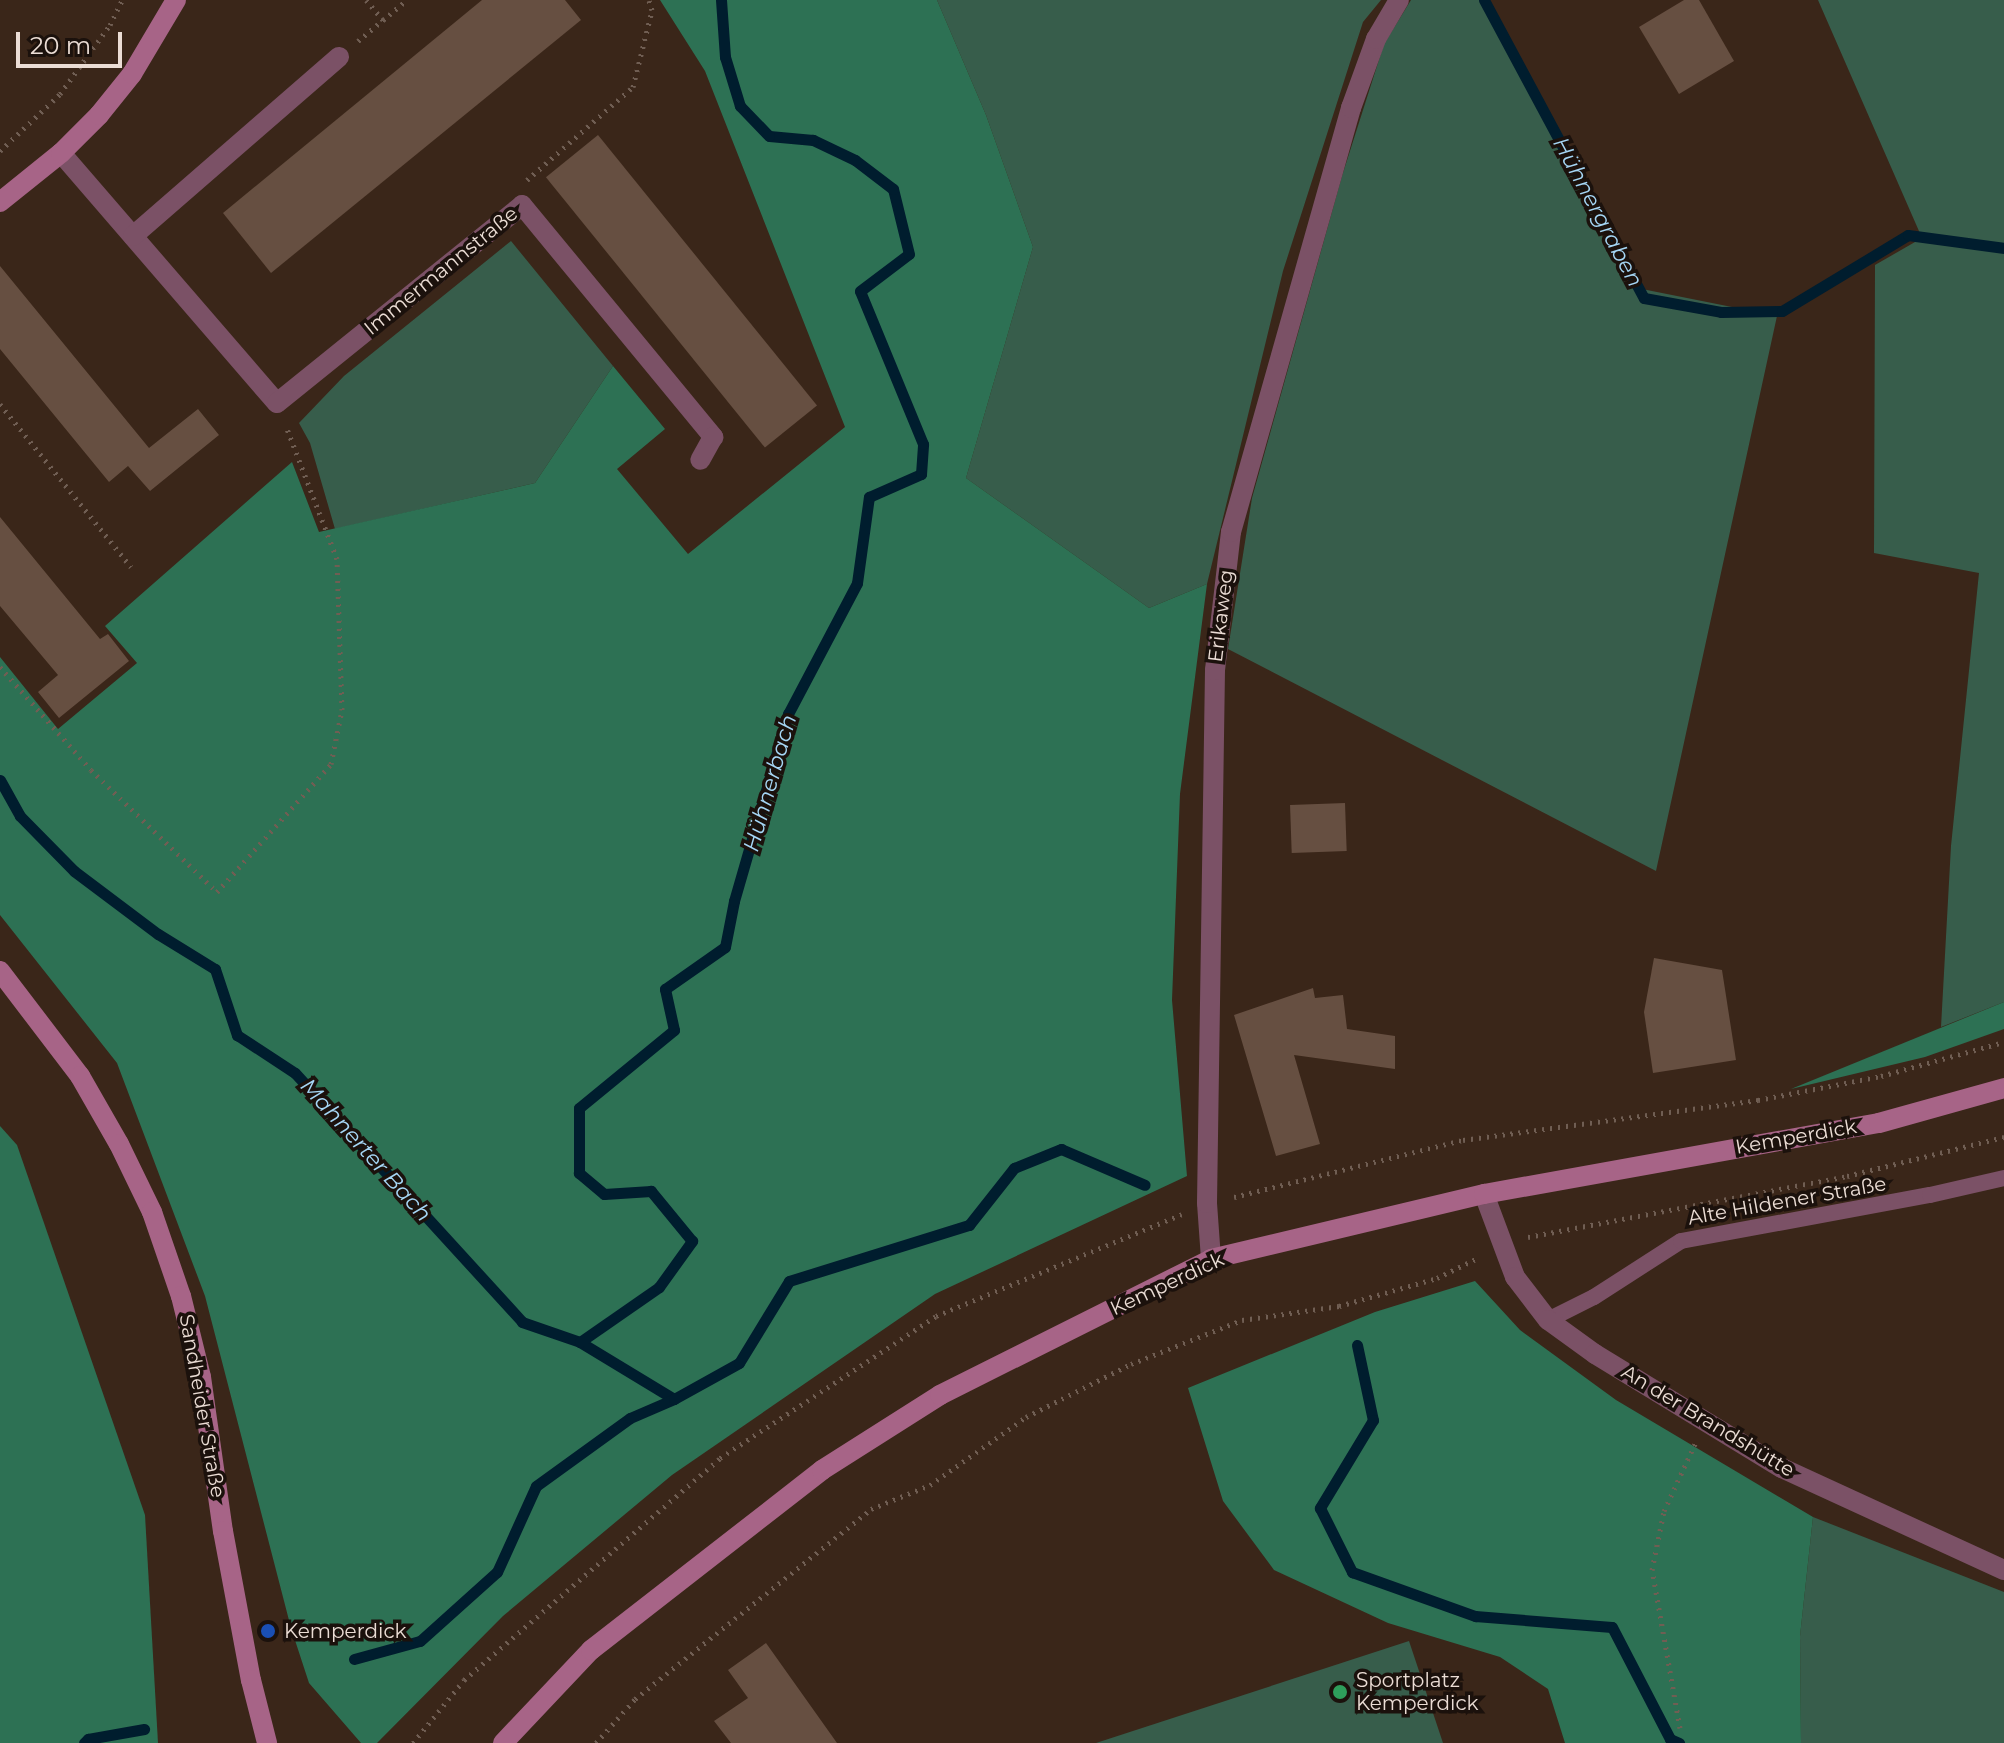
<!DOCTYPE html>
<html>
<head>
<meta charset="utf-8">
<style>
  body { margin:0 }
  #map { position:relative; width:2004px; height:1743px; overflow:hidden; background:#3a2619; font-family:Montserrat,sans-serif }
  div>[style] { position:absolute }
  .green>* { inset:0; background:#375d4b }
  .forest>* { inset:0; background:#2d7154 }
  .stream>* { height:11px; margin:-5.5px; padding:0 5.5px; transform-origin:5.5px; border-radius:5.5px; background:#001d2e }
  .building>* { inset:0; background:#664f41; transform-origin:0 0 }
  .path>* { height:5px; margin-top:-2.5px; transform-origin:0; background:repeating-linear-gradient(90deg,#705e53 0 2px,transparent 0 8px) }
  .lane>* { height:16px; margin:-8px; padding:0 8px; transform-origin:8px; border-radius:8px; background:#7b5166 }
  .street>* { height:20px; margin:-10px; padding:0 10px; transform-origin:10px; border-radius:10px; background:#7b5166 }
  .secondary>* { height:20px; margin:-10px; padding:0 10px; transform-origin:10px; border-radius:10px; background:#a76487 }
  .dots>* { width:22px; height:22px; translate:-50% -50%; box-sizing:border-box; border:4px solid #1b110c; border-radius:50% }
  span { translate:-50% -50%; white-space:nowrap; text-align:center; line-height:1.15; -webkit-text-stroke:7px #1b110c; paint-order:stroke }
  .street-label { font-size:20px; color:#ebddd5 }
  .poi-label { font-size:20px; color:#ebddd5 }
  .left { translate:0 -50%; text-align:left }
  .water-label { font-size:22px; color:#a5d6f5; font-style:italic }
  .scale { position:absolute; left:16px; top:32px; width:106px; height:36px; box-sizing:border-box; border:4px solid #ebddd5; border-top:0; padding-left:10px; font-size:24px; line-height:28px; white-space:nowrap; color:#ebddd5; -webkit-text-stroke:6px #1b110c; paint-order:stroke }
</style>
</head>
<body>
<div id="map">
  <div class="green">
    <div style="clip-path:polygon(937px 0,1381px 0,1363px 22px,1283px 271px,1207px 584px,1149px 608px,966px 478px,1033px 247px,986px 115px)"></div>
    <div style="clip-path:polygon(1411px 0,1486px 0,1627px 286px,1777px 316px,1656px 871px,1228px 649px,1252px 498px,1342px 176px,1384px 44px)"></div>
    <div style="clip-path:polygon(1818px 0,2004px 0,2004px 1002px,1941px 1027px,1951px 846px,1979px 573px,1874px 553px,1875px 265px,1922px 238px)"></div>
    <div style="clip-path:polygon(511px 241px,613px 366px,535px 483px,335px 529px,310px 443px,299px 423px,344px 376px)"></div>
    <div style="clip-path:polygon(1813px 1517px,2004px 1592px,2004px 1743px,1801px 1743px,1800px 1636px)"></div>
    <div style="clip-path:polygon(1409px 1641px,1443px 1743px,1096px 1743px)"></div>
  </div>
  <div class="forest">
    <div style="clip-path:polygon(660px 0,937px 0,986px 115px,1033px 247px,966px 478px,1149px 608px,1207px 584px,1180px 794px,1172px 1000px,1187px 1176px,935px 1294px,672px 1475px,503px 1616px,377px 1743px,361px 1743px,309px 1683px,291px 1628px,205px 1296px,117px 1063px,0 915px,0 657px,58px 729px,137px 663px,105px 626px,292px 462px,319px 532px,535px 483px,613px 366px,665px 429px,617px 469px,688px 554px,845px 427px,705px 71px)"></div>
    <div style="clip-path:polygon(2004px 1002px,2004px 1029px,1925px 1057px,1791px 1089px)"></div>
    <div style="clip-path:polygon(0 1126px,17px 1145px,145px 1515px,158px 1743px,0 1743px)"></div>
    <div style="clip-path:polygon(1475px 1281px,1520px 1330px,1616px 1400px,1813px 1517px,1800px 1636px,1801px 1743px,1565px 1743px,1548px 1689px,1500px 1657px,1388px 1623px,1274px 1570px,1223px 1501px,1188px 1388px,1375px 1312px)"></div>
  </div>
  <div class="stream">
    <div style="left:1484px;top:0;width:338px;rotate:61.8deg"></div>
    <div style="left:1644px;top:298px;width:78px;rotate:10.3deg"></div>
    <div style="left:1721px;top:312px;width:61px;rotate:-0.9deg"></div>
    <div style="left:1782px;top:311px;width:147px;rotate:-31.1deg"></div>
    <div style="left:1908px;top:235px;width:97px;rotate:7.7deg"></div>
    <div style="left:0;top:780px;width:41px;rotate:60.9deg"></div>
    <div style="left:20px;top:816px;width:77px;rotate:45.5deg"></div>
    <div style="left:74px;top:871px;width:105px;rotate:36.9deg"></div>
    <div style="left:158px;top:934px;width:67px;rotate:31.6deg"></div>
    <div style="left:215px;top:969px;width:70px;rotate:71.6deg"></div>
    <div style="left:237px;top:1035px;width:69px;rotate:33.2deg"></div>
    <div style="left:295px;top:1073px;width:337px;rotate:47.6deg"></div>
    <div style="left:522px;top:1322px;width:61px;rotate:19deg"></div>
    <div style="left:1357px;top:1345px;width:77px;rotate:78deg"></div>
    <div style="left:1373px;top:1420px;width:103px;rotate:121.1deg"></div>
    <div style="left:1320px;top:1508px;width:72px;rotate:63.4deg"></div>
    <div style="left:1352px;top:1572px;width:131px;rotate:19.7deg"></div>
    <div style="left:1475px;top:1616px;width:137px;rotate:4.6deg"></div>
    <div style="left:1612px;top:1627px;width:126px;rotate:62.6deg"></div>
    <div style="left:1670px;top:1739px;width:10px;rotate:24deg"></div>
    <div style="left:674px;top:1399px;width:110px;rotate:-148.8deg"></div>
    <div style="left:580px;top:1342px;width:96px;rotate:-34.8deg"></div>
    <div style="left:659px;top:1287px;width:57px;rotate:-54.3deg"></div>
    <div style="left:692px;top:1241px;width:65px;rotate:-129.4deg"></div>
    <div style="left:651px;top:1191px;width:47px;rotate:176.3deg"></div>
    <div style="left:604px;top:1194px;width:33px;rotate:-140deg"></div>
    <div style="left:579px;top:1173px;width:65px;rotate:-90deg"></div>
    <div style="left:579px;top:1108px;width:123px;rotate:-39.4deg"></div>
    <div style="left:674px;top:1030px;width:42px;rotate:-102.4deg"></div>
    <div style="left:665px;top:989px;width:73px;rotate:-35deg"></div>
    <div style="left:725px;top:947px;width:47px;rotate:-78.9deg"></div>
    <div style="left:734px;top:901px;width:195px;rotate:-73.9deg"></div>
    <div style="left:788px;top:714px;width:148px;rotate:-62.2deg"></div>
    <div style="left:857px;top:583px;width:87px;rotate:-82.1deg"></div>
    <div style="left:869px;top:497px;width:57px;rotate:-23.9deg"></div>
    <div style="left:921px;top:474px;width:30px;rotate:-86deg"></div>
    <div style="left:923px;top:444px;width:165px;rotate:-112.4deg"></div>
    <div style="left:860px;top:291px;width:61px;rotate:-37.1deg"></div>
    <div style="left:909px;top:254px;width:67px;rotate:-103.8deg"></div>
    <div style="left:893px;top:189px;width:48px;rotate:-142.7deg"></div>
    <div style="left:855px;top:160px;width:47px;rotate:-154.5deg"></div>
    <div style="left:813px;top:140px;width:44px;rotate:-174.8deg"></div>
    <div style="left:769px;top:136px;width:42px;rotate:-134deg"></div>
    <div style="left:740px;top:106px;width:51px;rotate:-107deg"></div>
    <div style="left:725px;top:57px;width:57px;rotate:-94deg"></div>
    <div style="left:354px;top:1659px;width:68px;rotate:-15.3deg"></div>
    <div style="left:420px;top:1641px;width:103px;rotate:-41.9deg"></div>
    <div style="left:497px;top:1572px;width:94px;rotate:-65.6deg"></div>
    <div style="left:536px;top:1486px;width:116px;rotate:-35.9deg"></div>
    <div style="left:630px;top:1418px;width:48px;rotate:-23.4deg"></div>
    <div style="left:674px;top:1399px;width:74px;rotate:-29deg"></div>
    <div style="left:739px;top:1363px;width:96px;rotate:-58.6deg"></div>
    <div style="left:789px;top:1281px;width:189px;rotate:-17.3deg"></div>
    <div style="left:969px;top:1225px;width:73px;rotate:-51.7deg"></div>
    <div style="left:1014px;top:1168px;width:51px;rotate:-22deg"></div>
    <div style="left:1061px;top:1149px;width:91px;rotate:23.2deg"></div>
    <div style="left:84px;top:1743px;width:6px;rotate:-45deg"></div>
    <div style="left:88px;top:1739px;width:57px;rotate:-10.1deg"></div>
  </div>
  <div class="building">
    <div style="clip-path:polygon(482px 0,565px 0,581px 20px,271px 273px,223px 213px)"></div>
    <div style="clip-path:polygon(1684px 0,1699px 0,1734px 61px,1679px 94px,1639px 27px)"></div>
    <div style="left:598px;top:135px;width:348px;height:67px;rotate:51deg"></div>
    <div style="clip-path:polygon(0 266px,149px 448px,198px 409px,219px 435px,150px 491px,128px 466px,109px 482px,0 349px)"></div>
    <div style="clip-path:polygon(0 517px,100px 639px,108px 634px,129px 661px,59px 718px,38px 692px,58px 675px,0 606px)"></div>
    <div style="left:1345px;top:803px;width:48px;height:55px;rotate:88deg"></div>
    <div style="clip-path:polygon(1654px 958px,1722px 970px,1736px 1060px,1653px 1073px,1644px 1012px)"></div>
    <div style="clip-path:polygon(1313px 988px,1315px 998px,1343px 995px,1347px 1029px,1395px 1036px,1395px 1069px,1294px 1055px,1320px 1144px,1276px 1156px,1234px 1015px)"></div>
    <div style="clip-path:polygon(766px 1643px,837px 1743px,731px 1743px,714px 1721px,748px 1698px,728px 1670px)"></div>
  </div>
  <div class="path">
    <div style="left:383px;top:20px;width:31px;rotate:-40deg"></div>
    <div style="left:358px;top:41px;width:33px;rotate:-40deg"></div>
    <div style="left:383px;top:20px;width:26px;rotate:-130deg"></div>
    <div style="left:0;top:151px;width:83px;rotate:-43.5deg"></div>
    <div style="left:60px;top:94px;width:85px;rotate:-54.1deg"></div>
    <div style="left:110px;top:25px;width:28px;rotate:-64deg"></div>
    <div style="left:527px;top:180px;width:141px;rotate:-41.3deg"></div>
    <div style="left:633px;top:87px;width:79px;rotate:-76.1deg"></div>
    <div style="left:652px;top:10px;width:10px;rotate:-107deg"></div>
    <div style="left:0;top:404px;width:209px;rotate:51.2deg"></div>
    <div style="left:0;top:667px;width:137px;rotate:48.5deg"></div>
    <div style="left:91px;top:770px;width:175px;rotate:44.1deg"></div>
    <div style="left:217px;top:892px;width:171px;rotate:-48.3deg"></div>
    <div style="left:331px;top:764px;width:55px;rotate:-78.5deg"></div>
    <div style="left:342px;top:710px;width:151px;rotate:-91.9deg"></div>
    <div style="left:337px;top:559px;width:142px;rotate:-111deg"></div>
    <div style="left:1234px;top:1197px;width:236px;rotate:-14deg"></div>
    <div style="left:1463px;top:1140px;width:298px;rotate:-7.7deg"></div>
    <div style="left:1758px;top:1100px;width:125px;rotate:-11deg"></div>
    <div style="left:1881px;top:1076px;width:128px;rotate:-15.5deg"></div>
    <div style="left:1528px;top:1237px;width:325px;rotate:-10.8deg"></div>
    <div style="left:1847px;top:1176px;width:162px;rotate:-14deg"></div>
    <div style="left:1680px;top:1728px;width:160px;rotate:-100deg"></div>
    <div style="left:1652px;top:1570px;width:60px;rotate:-78.5deg"></div>
    <div style="left:1664px;top:1511px;width:74px;rotate:-65.2deg"></div>
    <div style="left:413px;top:1743px;width:81px;rotate:-51deg"></div>
    <div style="left:464px;top:1680px;width:339px;rotate:-40.9deg"></div>
    <div style="left:720px;top:1458px;width:258px;rotate:-33.3deg"></div>
    <div style="left:936px;top:1316px;width:266px;rotate:-22.5deg"></div>
    <div style="left:596px;top:1743px;width:59px;rotate:-48.4deg"></div>
    <div style="left:635px;top:1699px;width:303px;rotate:-38.8deg"></div>
    <div style="left:871px;top:1509px;width:64px;rotate:-22.1deg"></div>
    <div style="left:930px;top:1485px;width:118px;rotate:-35.3deg"></div>
    <div style="left:1026px;top:1417px;width:118px;rotate:-26.8deg"></div>
    <div style="left:1131px;top:1364px;width:119px;rotate:-21.6deg"></div>
    <div style="left:1242px;top:1320px;width:98px;rotate:-8.2deg"></div>
    <div style="left:1339px;top:1306px;width:102px;rotate:-15.9deg"></div>
    <div style="left:1437px;top:1278px;width:46px;rotate:-26deg"></div>
  </div>
  <div class="lane">
    <div style="left:1548px;top:1320px;width:51px;rotate:-26.6deg"></div>
    <div style="left:1594px;top:1297px;width:103px;rotate:-32.8deg"></div>
    <div style="left:1681px;top:1241px;width:253px;rotate:-10.5deg"></div>
    <div style="left:1930px;top:1195px;width:76px;rotate:-12.9deg"></div>
  </div>
  <div class="street">
    <div style="left:61px;top:153px;width:330px;rotate:49.2deg"></div>
    <div style="left:277px;top:403px;width:315px;rotate:-38.9deg"></div>
    <div style="left:522px;top:205px;width:301px;rotate:50.5deg"></div>
    <div style="left:713px;top:437px;width:26px;rotate:119deg"></div>
    <div style="left:133px;top:236px;width:273px;rotate:-41deg"></div>
    <div style="left:1484px;top:1194px;width:89px;rotate:69.5deg"></div>
    <div style="left:1515px;top:1277px;width:54px;rotate:52.5deg"></div>
    <div style="left:1548px;top:1320px;width:58px;rotate:35.9deg"></div>
    <div style="left:1595px;top:1354px;width:219px;rotate:31.4deg"></div>
    <div style="left:1782px;top:1468px;width:244px;rotate:24.7deg"></div>
    <div style="left:1211px;top:1259px;width:56px;rotate:-94.1deg"></div>
    <div style="left:1207px;top:1203px;width:533px;rotate:-89.14deg"></div>
    <div style="left:1215px;top:670px;width:139px;rotate:-83.4deg"></div>
    <div style="left:1231px;top:532px;width:441px;rotate:-74.2deg"></div>
    <div style="left:1351px;top:108px;width:73px;rotate:-70.1deg"></div>
    <div style="left:1376px;top:39px;width:45px;rotate:-59.5deg"></div>
  </div>
  <div class="secondary">
    <div style="left:0;top:202px;width:78px;rotate:-38.8deg"></div>
    <div style="left:61px;top:153px;width:54px;rotate:-45deg"></div>
    <div style="left:99px;top:115px;width:53px;rotate:-51.2deg"></div>
    <div style="left:132px;top:74px;width:86px;rotate:-59.3deg"></div>
    <div style="left:0;top:971px;width:132px;rotate:52.7deg"></div>
    <div style="left:80px;top:1076px;width:78px;rotate:60.2deg"></div>
    <div style="left:119px;top:1144px;width:76px;rotate:64.1deg"></div>
    <div style="left:152px;top:1212px;width:89px;rotate:71deg"></div>
    <div style="left:181px;top:1296px;width:83px;rotate:76.1deg"></div>
    <div style="left:201px;top:1377px;width:156px;rotate:81.9deg"></div>
    <div style="left:223px;top:1531px;width:152px;rotate:79.4deg"></div>
    <div style="left:251px;top:1680px;width:65px;rotate:75.7deg"></div>
    <div style="left:503px;top:1743px;width:128px;rotate:-46.6deg"></div>
    <div style="left:591px;top:1650px;width:293px;rotate:-37.9deg"></div>
    <div style="left:822px;top:1470px;width:140px;rotate:-32.4deg"></div>
    <div style="left:940px;top:1395px;width:303px;rotate:-26.6deg"></div>
    <div style="left:1211px;top:1259px;width:281px;rotate:-13.4deg"></div>
    <div style="left:1484px;top:1194px;width:401px;rotate:-10.2deg"></div>
    <div style="left:1879px;top:1123px;width:130px;rotate:-15.6deg"></div>
  </div>
  <div class="dots">
    <div style="left:268px;top:1631px;background:#1a4fb4"></div>
    <div style="left:1340px;top:1692px;background:#2e9e5b"></div>
  </div>
  <div class="street-label">
    <span style="left:441px;top:271px;rotate:-39deg">Immermannstraße</span>
    <span style="left:1221px;top:616px;rotate:-83deg">Erikaweg</span>
    <span style="left:1796px;top:1137px;rotate:-10deg">Kemperdick</span>
    <span style="left:1787px;top:1201px;rotate:-10deg">Alte Hildener Straße</span>
    <span style="left:1167px;top:1284px;rotate:-25deg">Kemperdick</span>
    <span style="left:202px;top:1406px;rotate:80deg">Sandheider Straße</span>
    <span style="left:1708px;top:1421px;rotate:31deg">An der Brandshütte</span>
  </div>
  <div class="poi-label">
    <span class="left" style="left:284px;top:1631px">Kemperdick</span>
    <span class="left" style="left:1356px;top:1692px">Sportplatz<br>Kemperdick</span>
  </div>
  <div class="water-label">
    <span style="left:1598px;top:212px;rotate:62deg">Hühnergraben</span>
    <span style="left:770px;top:783px;rotate:-74deg">Hühnerbach</span>
    <span style="left:366px;top:1150px;rotate:48deg">Mahnerter Bach</span>
  </div>
  <div class="scale">20 m</div>
</div>
</body>
</html>
